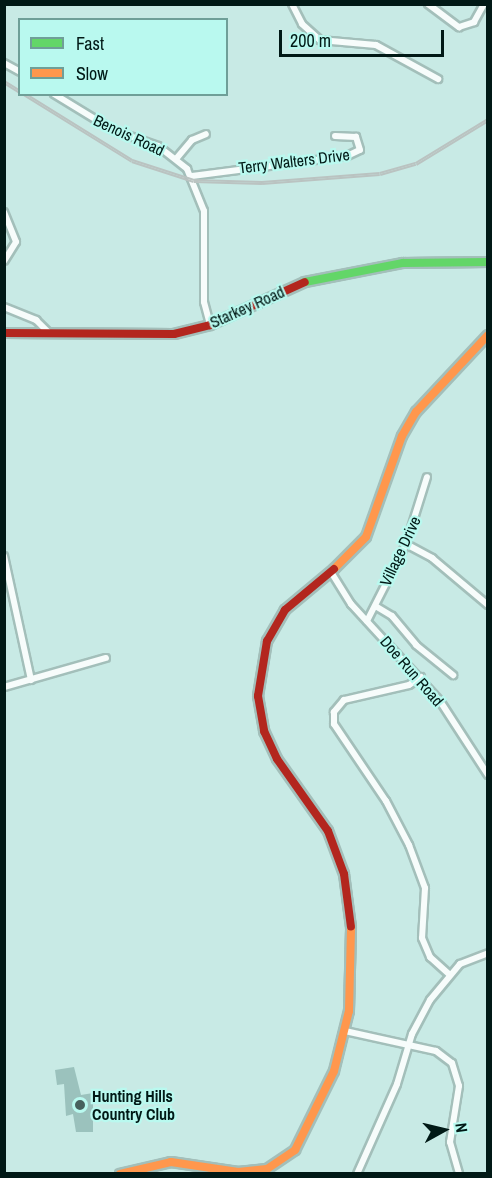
<!DOCTYPE html>
<html>
<head>
<meta charset="utf-8">
<style>
  body { margin:0 }
  #map { position:relative; width:492px; height:1178px; overflow:hidden; background:#c8eae5; font-family:"Archivo Narrow",sans-serif }
  div>[style] { position:absolute }
  .building>* { inset:0; background:#9bc2bd }
  .roads { filter:drop-shadow(2px 0 #a3bfba) drop-shadow(-2px 0 #a3bfba) drop-shadow(0 2px #a3bfba) drop-shadow(0 -2px #a3bfba) }
  .street>* { height:6px; margin:-3px; padding:0 3px; transform-origin:3px; border-radius:3px; background:#f7fcfb }
  .fast>* { height:8px; margin:-4px; padding:0 4px; transform-origin:4px; border-radius:4px; background:#63d668 }
  .slow>* { height:8px; margin:-4px; padding:0 4px; transform-origin:4px; border-radius:4px; background:#ff974d }
  .jam>* { height:8px; margin:-4px; padding:0 4px; transform-origin:4px; border-radius:4px; background:#b3261e }
  .rail>* { height:4px; margin-top:-2px; transform-origin:0; background:repeating-linear-gradient(90deg,#b9f9ef 0 4.5px,#bac3c1 0 9px); box-sizing:border-box; border-block:2px solid #bac3c1 }
  .dots>* { width:16px; height:16px; translate:-50% -50%; box-sizing:border-box; border:3px solid #b9f9ef; border-radius:50% }
  span { translate:-50% -50%; white-space:nowrap; text-align:center; line-height:1.15; -webkit-text-stroke:4.5px #b9f9ef; paint-order:stroke }
  .street-label { font-size:16px; color:#011916 }
  .poi-label { font-size:16px; color:#011916; font-weight:700 }
  .left { translate:0 -50%; text-align:left }
  .frame { position:absolute; inset:0; border:6px solid #011916; pointer-events:none }
  .legend { position:absolute; left:18px; top:18px; width:210px; height:78px; box-sizing:border-box; background:#b9f9ef; border:2px solid #6f9f98; margin:0; padding:8px 10px; list-style:none; font-size:18px; color:#011916 }
  .legend li { display:flex; align-items:center; gap:12px; height:30px }
  .legend b { width:30px; border:2px solid #6f9f98 }
  .north { position:absolute; left:414px; top:1100px; width:60px; height:60px; -webkit-text-stroke:4px #b9f9ef; paint-order:stroke; rotate:82deg; font-size:16px; font-weight:700; line-height:24px; text-align:center; color:#011916 }
  .north::after { content:''; display:block; margin:auto; width:21px; height:27px; background:#011916; clip-path:polygon(50% 0,100% 100%,50% 72%,0 100%) }
  .scale { position:absolute; left:279px; top:30px; width:165px; height:27px; box-sizing:border-box; border:3px solid #011916; border-top:0; padding-left:8px; font-size:18px; line-height:21px; white-space:nowrap; color:#011916; -webkit-text-stroke:4px #b9f9ef; paint-order:stroke }
</style>
</head>
<body>
<div id="map">
  <div class="building">
    <div style="clip-path:polygon(74px 1067px,81px 1095px,93px 1093px,93px 1132px,76px 1132px,73px 1114px,66px 1116px,64px 1084px,57px 1085px,55px 1070px)"></div>
  </div>
  <div class="roads">
    <div class="street">
      <div style="left:292px;top:4px;width:22px;rotate:63deg"></div>
      <div style="left:302px;top:24px;width:24px;rotate:42deg"></div>
      <div style="left:320px;top:40px;width:56px;rotate:5.1deg"></div>
      <div style="left:376px;top:45px;width:71px;rotate:28.7deg"></div>
      <div style="left:428px;top:4px;width:39px;rotate:37deg"></div>
      <div style="left:459px;top:27px;width:16px;rotate:-18deg"></div>
      <div style="left:474px;top:22px;width:21px;rotate:-61deg"></div>
      <div style="left:4px;top:63px;width:18px;rotate:29deg"></div>
      <div style="left:54px;top:94px;width:69px;rotate:31.4deg"></div>
      <div style="left:113px;top:130px;width:48px;rotate:19.6deg"></div>
      <div style="left:158px;top:146px;width:37px;rotate:38deg"></div>
      <div style="left:187px;top:169px;width:45px;rotate:68deg"></div>
      <div style="left:204px;top:211px;width:91px;rotate:90deg"></div>
      <div style="left:204px;top:302px;width:24px;rotate:75deg"></div>
      <div style="left:176px;top:159px;width:25px;rotate:-50deg"></div>
      <div style="left:192px;top:140px;width:15px;rotate:-23deg"></div>
      <div style="left:192px;top:176px;width:156px;rotate:-7.4deg"></div>
      <div style="left:347px;top:156px;width:14px;rotate:-25deg"></div>
      <div style="left:360px;top:150px;width:14px;rotate:-107deg"></div>
      <div style="left:356px;top:137px;width:21px;rotate:-177deg"></div>
      <div style="left:4px;top:212px;width:32px;rotate:68deg"></div>
      <div style="left:16px;top:242px;width:22px;rotate:122deg"></div>
      <div style="left:4px;top:307px;width:35px;rotate:22deg"></div>
      <div style="left:36px;top:320px;width:18px;rotate:45deg"></div>
      <div style="left:406px;top:544px;width:30px;rotate:28deg"></div>
      <div style="left:432px;top:558px;width:73px;rotate:40deg"></div>
      <div style="left:4px;top:556px;width:127px;rotate:77.7deg"></div>
      <div style="left:331px;top:572px;width:38px;rotate:58deg"></div>
      <div style="left:351px;top:604px;width:132px;rotate:47.5deg"></div>
      <div style="left:440px;top:701px;width:88px;rotate:57deg"></div>
      <div style="left:377px;top:607px;width:17px;rotate:31deg"></div>
      <div style="left:392px;top:616px;width:38px;rotate:50deg"></div>
      <div style="left:416px;top:645px;width:48px;rotate:39deg"></div>
      <div style="left:367px;top:621px;width:86px;rotate:-63.1deg"></div>
      <div style="left:406px;top:544px;width:70px;rotate:-72.6deg"></div>
      <div style="left:421px;top:677px;width:14px;rotate:146deg"></div>
      <div style="left:409px;top:685px;width:67px;rotate:167deg"></div>
      <div style="left:344px;top:700px;width:16px;rotate:130deg"></div>
      <div style="left:334px;top:712px;width:12px;rotate:90deg"></div>
      <div style="left:334px;top:724px;width:93px;rotate:56deg"></div>
      <div style="left:386px;top:801px;width:50px;rotate:62.4deg"></div>
      <div style="left:409px;top:845px;width:46px;rotate:69.6deg"></div>
      <div style="left:425px;top:888px;width:50px;rotate:93.4deg"></div>
      <div style="left:422px;top:938px;width:21px;rotate:67deg"></div>
      <div style="left:430px;top:957px;width:25px;rotate:42deg"></div>
      <div style="left:4px;top:687px;width:106px;rotate:-15.9deg"></div>
      <div style="left:345px;top:1031px;width:93px;rotate:12.4deg"></div>
      <div style="left:436px;top:1051px;width:20px;rotate:37deg"></div>
      <div style="left:452px;top:1063px;width:24px;rotate:73deg"></div>
      <div style="left:459px;top:1086px;width:57px;rotate:99.1deg"></div>
      <div style="left:450px;top:1142px;width:33px;rotate:74deg"></div>
      <div style="left:357px;top:1174px;width:98px;rotate:-66deg"></div>
      <div style="left:397px;top:1084px;width:52px;rotate:-73.3deg"></div>
      <div style="left:412px;top:1034px;width:38px;rotate:-62deg"></div>
      <div style="left:430px;top:1000px;width:47px;rotate:-50.2deg"></div>
      <div style="left:460px;top:964px;width:30px;rotate:-21deg"></div>
    </div>
    <div class="fast">
      <div style="left:305px;top:282px;width:100px;rotate:-11deg"></div>
      <div style="left:403px;top:263px;width:85px;rotate:-0.7deg"></div>
    </div>
    <div class="slow">
      <div style="left:334px;top:569px;width:45px;rotate:-45deg"></div>
      <div style="left:366px;top:537px;width:107px;rotate:-70.4deg"></div>
      <div style="left:402px;top:436px;width:28px;rotate:-60deg"></div>
      <div style="left:416px;top:412px;width:105px;rotate:-46.9deg"></div>
      <div style="left:120px;top:1174px;width:52px;rotate:-13.2deg"></div>
      <div style="left:171px;top:1162px;width:68px;rotate:8.5deg"></div>
      <div style="left:238px;top:1172px;width:29px;rotate:-6deg"></div>
      <div style="left:267px;top:1169px;width:34px;rotate:-34deg"></div>
      <div style="left:295px;top:1150px;width:88px;rotate:-63.7deg"></div>
      <div style="left:334px;top:1071px;width:62px;rotate:-76deg"></div>
      <div style="left:349px;top:1011px;width:84px;rotate:-88.6deg"></div>
    </div>
    <div class="jam">
      <div style="left:4px;top:333px;width:170px;rotate:0.3deg"></div>
      <div style="left:174px;top:334px;width:37px;rotate:-14deg"></div>
      <div style="left:210px;top:325px;width:104px;rotate:-24.4deg"></div>
      <div style="left:334px;top:569px;width:64px;rotate:140.1deg"></div>
      <div style="left:285px;top:610px;width:36px;rotate:120deg"></div>
      <div style="left:267px;top:641px;width:56px;rotate:99.3deg"></div>
      <div style="left:258px;top:696px;width:36px;rotate:80deg"></div>
      <div style="left:264px;top:731px;width:31px;rotate:65deg"></div>
      <div style="left:277px;top:759px;width:88px;rotate:54.7deg"></div>
      <div style="left:328px;top:831px;width:46px;rotate:69.6deg"></div>
      <div style="left:344px;top:874px;width:53px;rotate:82.5deg"></div>
    </div>
  </div>
  <div class="rail">
    <div style="left:4px;top:82px;width:19px;rotate:32deg"></div>
    <div style="left:24px;top:94px;width:127px;rotate:31.8deg"></div>
    <div style="left:132px;top:161px;width:65px;rotate:17.9deg"></div>
    <div style="left:194px;top:181px;width:68px;rotate:1.7deg"></div>
    <div style="left:262px;top:183px;width:118px;rotate:-4.4deg"></div>
    <div style="left:380px;top:174px;width:37px;rotate:-16deg"></div>
    <div style="left:416px;top:164px;width:84px;rotate:-31.4deg"></div>
  </div>
  <div class="dots">
    <div style="left:80px;top:1105px;background:#47625e"></div>
  </div>
  <div class="street-label">
    <span style="left:129px;top:135px;rotate:25deg">Benois Road</span>
    <span style="left:294px;top:161px;rotate:-7deg">Terry Walters Drive</span>
    <span style="left:247px;top:307px;rotate:-24deg">Starkey Road</span>
    <span style="left:400px;top:551px;rotate:-65deg">Village Drive</span>
    <span style="left:412px;top:671px;rotate:49deg">Doe Run Road</span>
  </div>
  <div class="poi-label">
    <span class="left" style="left:92px;top:1105px">Hunting Hills<br>Country Club</span>
  </div>
  <div class="frame"></div>
  <ul class="legend">
  <li><b style="height:8px;background:#63d668"></b>Fast</li>
  <li><b style="height:8px;background:#ff974d"></b>Slow</li>
  </ul>
  <div class="north">N</div>
  <div class="scale">200 m</div>
</div>
</body>
</html>
